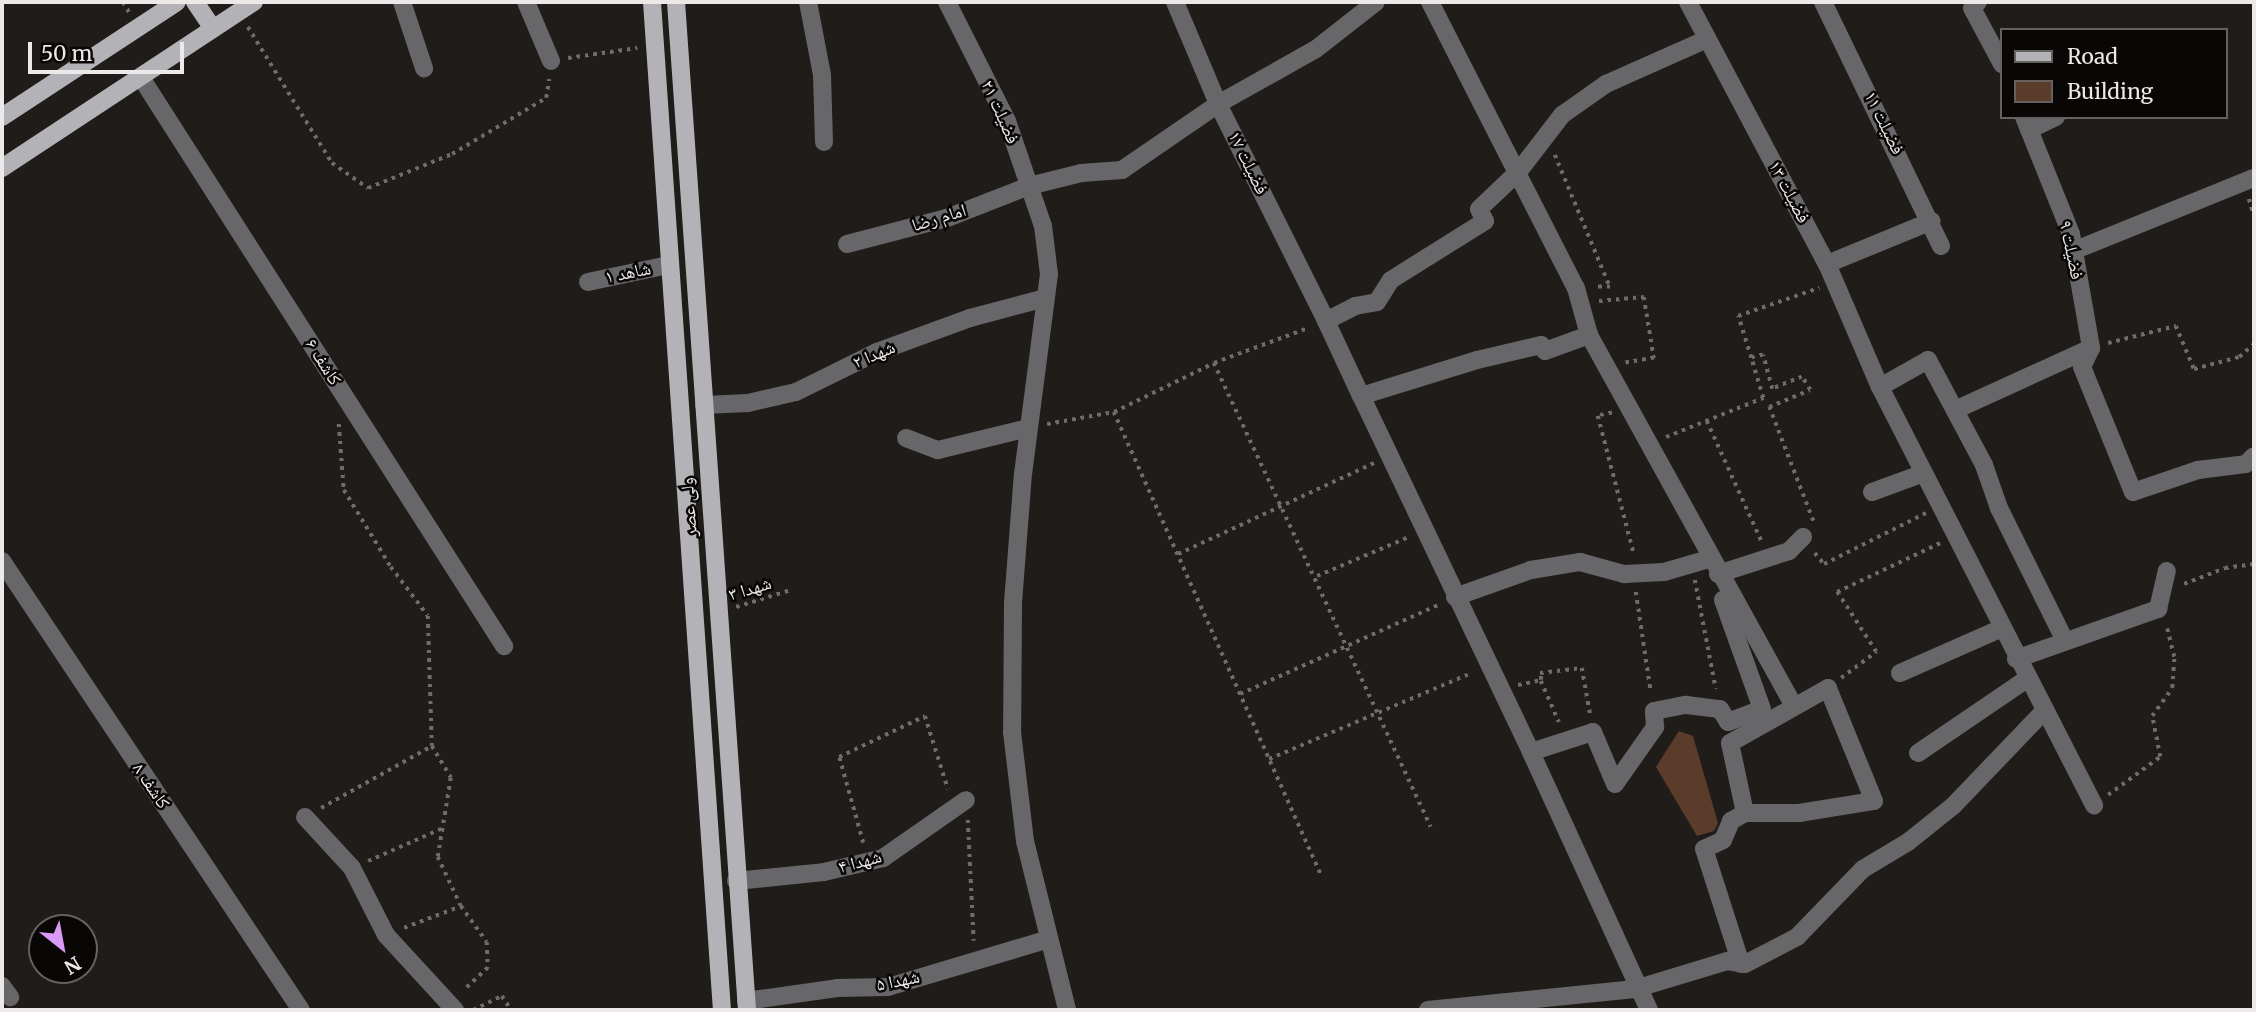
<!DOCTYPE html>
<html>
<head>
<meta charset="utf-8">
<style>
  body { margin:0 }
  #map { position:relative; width:2256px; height:1012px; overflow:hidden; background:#201c1a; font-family:Merriweather,"Noto Naskh Arabic",serif }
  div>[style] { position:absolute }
  .building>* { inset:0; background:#5b3c2b }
  .path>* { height:3.5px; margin-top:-1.75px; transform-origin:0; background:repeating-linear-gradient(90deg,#706c6b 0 3.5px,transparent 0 8.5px) }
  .minor>* { height:18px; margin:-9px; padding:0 9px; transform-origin:9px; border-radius:9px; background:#676769 }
  .major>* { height:18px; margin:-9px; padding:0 9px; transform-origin:9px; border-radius:9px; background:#b3b3b7 }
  span { translate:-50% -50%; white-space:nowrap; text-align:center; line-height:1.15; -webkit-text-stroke:5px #090706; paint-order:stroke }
  .street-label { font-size:18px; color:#ece9e8 }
  .frame { position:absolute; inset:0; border:4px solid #ece9e8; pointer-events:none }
  .legend { position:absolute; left:2000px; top:28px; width:228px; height:91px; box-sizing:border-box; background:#090706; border:2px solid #646160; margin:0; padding:9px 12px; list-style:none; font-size:21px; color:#ece9e8 }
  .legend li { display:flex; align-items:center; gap:14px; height:35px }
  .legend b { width:35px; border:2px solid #646160 }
  .north { position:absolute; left:28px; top:914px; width:70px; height:70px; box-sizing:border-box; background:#090706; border:2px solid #646160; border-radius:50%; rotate:149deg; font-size:19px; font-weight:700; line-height:28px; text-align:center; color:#ece9e8 }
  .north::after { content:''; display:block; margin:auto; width:24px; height:32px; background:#db99f6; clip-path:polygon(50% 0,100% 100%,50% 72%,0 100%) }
  .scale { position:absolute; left:28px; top:42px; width:156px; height:32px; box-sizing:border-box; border:4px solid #ece9e8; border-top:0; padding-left:9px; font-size:21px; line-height:24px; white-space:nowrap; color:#ece9e8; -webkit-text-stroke:5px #090706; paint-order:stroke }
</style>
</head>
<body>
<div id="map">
  <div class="building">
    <div style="clip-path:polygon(1679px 731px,1693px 736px,1718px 823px,1714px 831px,1697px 836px,1656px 767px)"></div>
  </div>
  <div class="path">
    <div style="left:123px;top:2px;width:12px;rotate:59deg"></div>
    <div style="left:248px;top:27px;width:160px;rotate:58.3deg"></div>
    <div style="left:332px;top:163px;width:44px;rotate:34.8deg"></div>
    <div style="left:368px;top:188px;width:91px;rotate:-22deg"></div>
    <div style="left:452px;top:154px;width:109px;rotate:-30.8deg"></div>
    <div style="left:546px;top:98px;width:19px;rotate:-81deg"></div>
    <div style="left:568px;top:58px;width:70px;rotate:-8.2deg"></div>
    <div style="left:1555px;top:155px;width:143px;rotate:67.4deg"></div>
    <div style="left:1610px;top:287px;width:15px;rotate:180deg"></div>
    <div style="left:2249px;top:199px;width:17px;rotate:73deg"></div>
    <div style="left:1599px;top:301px;width:45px;rotate:-5.1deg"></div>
    <div style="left:1644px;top:297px;width:62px;rotate:80.7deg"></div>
    <div style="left:1654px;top:358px;width:29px;rotate:170deg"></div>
    <div style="left:2108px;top:343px;width:70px;rotate:-14deg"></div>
    <div style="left:2176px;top:326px;width:47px;rotate:67.3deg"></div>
    <div style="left:2194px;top:369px;width:47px;rotate:-14.9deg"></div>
    <div style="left:2239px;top:357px;width:20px;rotate:-41deg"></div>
    <div style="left:1214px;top:363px;width:512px;rotate:64.94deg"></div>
    <div style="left:1114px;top:412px;width:509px;rotate:65.9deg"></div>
    <div style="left:1612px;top:413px;width:14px;rotate:168deg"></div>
    <div style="left:1598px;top:416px;width:143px;rotate:75.4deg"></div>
    <div style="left:1707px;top:421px;width:131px;rotate:65.6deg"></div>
    <div style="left:339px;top:424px;width:66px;rotate:85.7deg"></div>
    <div style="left:344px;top:490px;width:90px;rotate:58.6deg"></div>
    <div style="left:391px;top:567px;width:61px;rotate:52.9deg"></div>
    <div style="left:428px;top:616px;width:130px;rotate:88.2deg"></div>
    <div style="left:432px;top:746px;width:37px;rotate:59deg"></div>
    <div style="left:451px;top:778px;width:80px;rotate:99.3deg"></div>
    <div style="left:438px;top:857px;width:54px;rotate:64.9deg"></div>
    <div style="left:461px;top:906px;width:44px;rotate:54.2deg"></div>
    <div style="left:487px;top:942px;width:26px;rotate:88deg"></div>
    <div style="left:488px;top:968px;width:33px;rotate:137deg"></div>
    <div style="left:1047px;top:424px;width:68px;rotate:-10.2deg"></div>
    <div style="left:1114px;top:412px;width:111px;rotate:-26.1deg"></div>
    <div style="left:1214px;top:363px;width:100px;rotate:-20.4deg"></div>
    <div style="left:1666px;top:437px;width:105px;rotate:-21.9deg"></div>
    <div style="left:1763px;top:398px;width:42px;rotate:-106.7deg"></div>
    <div style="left:1813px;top:521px;width:122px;rotate:-111.1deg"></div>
    <div style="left:1769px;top:407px;width:44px;rotate:-22.5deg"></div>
    <div style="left:1810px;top:390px;width:15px;rotate:-122deg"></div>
    <div style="left:1802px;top:377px;width:32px;rotate:158deg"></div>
    <div style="left:1772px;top:389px;width:35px;rotate:-105deg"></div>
    <div style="left:1763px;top:355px;width:12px;rotate:166deg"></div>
    <div style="left:1751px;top:358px;width:44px;rotate:-107.2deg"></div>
    <div style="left:1738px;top:316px;width:86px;rotate:-19.1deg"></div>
    <div style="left:1815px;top:553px;width:14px;rotate:51deg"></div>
    <div style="left:1824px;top:564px;width:114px;rotate:-26.6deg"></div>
    <div style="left:1178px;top:554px;width:216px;rotate:-24.9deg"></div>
    <div style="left:1317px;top:576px;width:100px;rotate:-23deg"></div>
    <div style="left:1695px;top:580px;width:111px;rotate:79.1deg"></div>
    <div style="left:2184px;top:584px;width:44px;rotate:-21.3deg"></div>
    <div style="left:2225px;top:568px;width:29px;rotate:-8deg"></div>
    <div style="left:1636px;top:592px;width:101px;rotate:81.5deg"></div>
    <div style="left:736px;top:607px;width:58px;rotate:-17.2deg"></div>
    <div style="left:1841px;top:678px;width:44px;rotate:-36.6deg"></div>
    <div style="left:1876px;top:652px;width:72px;rotate:-123deg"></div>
    <div style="left:1837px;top:592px;width:114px;rotate:-25.4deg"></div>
    <div style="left:1541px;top:681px;width:45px;rotate:66.3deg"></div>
    <div style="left:1518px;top:685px;width:24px;rotate:-12deg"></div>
    <div style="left:1541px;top:680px;width:7px;rotate:-98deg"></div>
    <div style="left:1540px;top:673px;width:42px;rotate:-6.8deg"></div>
    <div style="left:1582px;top:668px;width:46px;rotate:79.9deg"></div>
    <div style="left:1240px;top:694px;width:219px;rotate:-24.2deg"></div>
    <div style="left:1269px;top:759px;width:220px;rotate:-23deg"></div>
    <div style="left:2108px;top:795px;width:64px;rotate:-36.2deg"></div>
    <div style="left:2160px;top:757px;width:42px;rotate:-101deg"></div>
    <div style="left:2152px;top:716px;width:34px;rotate:-54deg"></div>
    <div style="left:2172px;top:688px;width:31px;rotate:-86deg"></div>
    <div style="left:2174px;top:657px;width:32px;rotate:-104deg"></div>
    <div style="left:321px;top:808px;width:127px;rotate:-29.2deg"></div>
    <div style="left:968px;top:820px;width:121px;rotate:87.2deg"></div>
    <div style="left:863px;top:843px;width:89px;rotate:-105.6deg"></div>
    <div style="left:839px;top:757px;width:95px;rotate:-25.5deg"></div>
    <div style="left:925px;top:716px;width:77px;rotate:72.5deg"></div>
    <div style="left:368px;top:861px;width:82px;rotate:-23.7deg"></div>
    <div style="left:404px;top:928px;width:61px;rotate:-21.1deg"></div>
    <div style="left:473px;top:1010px;width:32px;rotate:-26deg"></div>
    <div style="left:502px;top:996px;width:17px;rotate:57deg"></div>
  </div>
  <div class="minor">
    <div style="left:402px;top:2px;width:70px;rotate:71.6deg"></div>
    <div style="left:526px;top:2px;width:64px;rotate:67deg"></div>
    <div style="left:808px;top:2px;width:74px;rotate:79.1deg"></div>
    <div style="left:822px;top:75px;width:67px;rotate:88.3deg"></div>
    <div style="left:947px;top:2px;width:133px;rotate:63.2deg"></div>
    <div style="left:1007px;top:121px;width:111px;rotate:71.1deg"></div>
    <div style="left:1043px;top:226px;width:48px;rotate:82.9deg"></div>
    <div style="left:1049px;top:274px;width:201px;rotate:97.4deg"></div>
    <div style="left:1023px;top:473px;width:131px;rotate:94.4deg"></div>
    <div style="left:1013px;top:604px;width:128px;rotate:90.4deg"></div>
    <div style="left:1012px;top:732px;width:110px;rotate:83.2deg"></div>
    <div style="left:1025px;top:841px;width:174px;rotate:76deg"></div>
    <div style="left:1175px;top:2px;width:111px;rotate:67.1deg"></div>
    <div style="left:1218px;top:104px;width:242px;rotate:63.5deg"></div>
    <div style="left:1430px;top:2px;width:321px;rotate:63deg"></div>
    <div style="left:1576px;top:288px;width:49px;rotate:74.5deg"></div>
    <div style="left:1589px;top:335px;width:422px;rotate:61.1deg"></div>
    <div style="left:1688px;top:2px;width:297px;rotate:62.1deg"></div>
    <div style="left:1827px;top:264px;width:134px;rotate:66.7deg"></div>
    <div style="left:1880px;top:387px;width:470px;rotate:62.9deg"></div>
    <div style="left:1823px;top:2px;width:271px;rotate:64.2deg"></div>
    <div style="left:1978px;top:2px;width:8px;rotate:135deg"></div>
    <div style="left:1972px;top:8px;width:64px;rotate:61.8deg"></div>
    <div style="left:142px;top:79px;width:673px;rotate:57.44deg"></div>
    <div style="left:2024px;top:117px;width:126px;rotate:68.1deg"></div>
    <div style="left:2071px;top:234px;width:116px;rotate:80deg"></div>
    <div style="left:2029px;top:130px;width:30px;rotate:-26deg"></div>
    <div style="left:847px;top:244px;width:103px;rotate:-14.6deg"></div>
    <div style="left:947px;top:218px;width:88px;rotate:-21.3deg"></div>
    <div style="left:1029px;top:186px;width:54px;rotate:-14deg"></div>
    <div style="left:1081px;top:173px;width:41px;rotate:-4.2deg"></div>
    <div style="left:1122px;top:170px;width:116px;rotate:-34.5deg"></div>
    <div style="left:1218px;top:104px;width:112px;rotate:-29.3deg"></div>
    <div style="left:1316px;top:49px;width:76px;rotate:-38.1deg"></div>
    <div style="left:2073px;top:251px;width:195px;rotate:-22deg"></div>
    <div style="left:1827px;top:264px;width:113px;rotate:-22.3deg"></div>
    <div style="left:588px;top:282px;width:82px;rotate:-12deg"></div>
    <div style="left:2091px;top:348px;width:21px;rotate:115deg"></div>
    <div style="left:2082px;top:367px;width:135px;rotate:67.8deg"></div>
    <div style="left:2133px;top:492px;width:69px;rotate:-18.7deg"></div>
    <div style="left:2198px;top:470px;width:48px;rotate:-7.1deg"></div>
    <div style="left:2246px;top:464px;width:11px;rotate:-45deg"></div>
    <div style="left:1880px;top:387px;width:55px;rotate:-29.4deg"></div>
    <div style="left:1928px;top:360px;width:119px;rotate:61.9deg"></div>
    <div style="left:1984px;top:465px;width:46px;rotate:70.8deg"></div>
    <div style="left:1999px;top:508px;width:148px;rotate:63.6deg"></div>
    <div style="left:1361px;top:396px;width:83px;rotate:-115deg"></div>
    <div style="left:1326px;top:321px;width:33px;rotate:-27deg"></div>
    <div style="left:1355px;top:306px;width:22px;rotate:-10deg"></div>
    <div style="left:1377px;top:302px;width:26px;rotate:-58deg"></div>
    <div style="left:1391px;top:280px;width:111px;rotate:-32.1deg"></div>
    <div style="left:1485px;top:221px;width:13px;rotate:-117deg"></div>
    <div style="left:1479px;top:209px;width:55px;rotate:-43.5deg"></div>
    <div style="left:1519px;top:171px;width:71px;rotate:-52.5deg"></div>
    <div style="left:1562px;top:115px;width:54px;rotate:-35.2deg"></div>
    <div style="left:1606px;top:84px;width:111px;rotate:-24deg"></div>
    <div style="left:704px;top:405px;width:44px;rotate:-2.6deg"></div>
    <div style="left:748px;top:403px;width:49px;rotate:-12.9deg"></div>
    <div style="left:796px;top:392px;width:90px;rotate:-26.3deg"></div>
    <div style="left:877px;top:352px;width:99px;rotate:-20.1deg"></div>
    <div style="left:970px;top:318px;width:78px;rotate:-14.9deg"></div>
    <div style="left:1955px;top:410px;width:149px;rotate:-24.5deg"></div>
    <div style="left:906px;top:438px;width:34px;rotate:21deg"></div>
    <div style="left:938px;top:450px;width:93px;rotate:-13.7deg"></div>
    <div style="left:1872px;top:492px;width:55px;rotate:-20.1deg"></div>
    <div style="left:2px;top:561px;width:539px;rotate:56.34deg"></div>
    <div style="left:1718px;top:574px;width:75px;rotate:-17.9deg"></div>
    <div style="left:1789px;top:551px;width:20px;rotate:-45deg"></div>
    <div style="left:1455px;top:597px;width:81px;rotate:-19.6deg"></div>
    <div style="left:1531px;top:570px;width:50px;rotate:-9.3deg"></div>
    <div style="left:1580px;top:562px;width:46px;rotate:15.3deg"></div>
    <div style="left:1624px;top:574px;width:40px;rotate:-2.9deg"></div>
    <div style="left:1664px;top:572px;width:47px;rotate:-16.1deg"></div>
    <div style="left:2016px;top:659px;width:151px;rotate:-19.4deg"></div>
    <div style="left:2158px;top:609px;width:39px;rotate:-77deg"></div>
    <div style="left:1900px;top:673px;width:111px;rotate:-23.8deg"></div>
    <div style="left:1531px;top:752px;width:395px;rotate:-115.5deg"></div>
    <div style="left:1361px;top:396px;width:121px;rotate:-17.2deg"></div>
    <div style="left:1477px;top:360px;width:66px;rotate:-13.2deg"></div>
    <div style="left:1541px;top:345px;width:7px;rotate:56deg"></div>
    <div style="left:1545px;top:351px;width:47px;rotate:-20deg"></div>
    <div style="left:1918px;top:753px;width:132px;rotate:-34.2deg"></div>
    <div style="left:305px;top:817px;width:69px;rotate:47.3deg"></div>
    <div style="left:352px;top:868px;width:75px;rotate:63.1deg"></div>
    <div style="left:386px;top:935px;width:102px;rotate:47.4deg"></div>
    <div style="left:736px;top:881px;width:88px;rotate:-5.8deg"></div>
    <div style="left:824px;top:872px;width:61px;rotate:-13.3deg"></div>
    <div style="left:883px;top:858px;width:101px;rotate:-34.9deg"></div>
    <div style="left:1741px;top:964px;width:121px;rotate:-107.8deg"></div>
    <div style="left:1704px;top:849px;width:21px;rotate:-25deg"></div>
    <div style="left:1723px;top:840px;width:21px;rotate:-67deg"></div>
    <div style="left:1731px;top:821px;width:16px;rotate:-30deg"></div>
    <div style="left:1745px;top:813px;width:54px"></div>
    <div style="left:1799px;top:813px;width:76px;rotate:-9.1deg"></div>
    <div style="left:1874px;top:801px;width:122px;rotate:-112.2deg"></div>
    <div style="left:1828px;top:688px;width:112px;rotate:150.7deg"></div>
    <div style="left:1730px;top:743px;width:72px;rotate:77.9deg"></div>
    <div style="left:2px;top:986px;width:14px;rotate:54deg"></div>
    <div style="left:746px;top:1001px;width:92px;rotate:-8.1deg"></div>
    <div style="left:837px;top:988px;width:51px;rotate:-1.1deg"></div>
    <div style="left:888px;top:987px;width:165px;rotate:-16.6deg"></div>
    <div style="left:1428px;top:1010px;width:208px;rotate:-5.8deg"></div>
    <div style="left:1635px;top:989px;width:96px;rotate:-16.9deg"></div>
    <div style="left:1727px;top:961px;width:18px;rotate:9deg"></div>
    <div style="left:1745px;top:964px;width:59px;rotate:-27.4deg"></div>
    <div style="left:1797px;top:937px;width:95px;rotate:-45.9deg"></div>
    <div style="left:1863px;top:869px;width:52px;rotate:-31deg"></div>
    <div style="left:1908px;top:842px;width:58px;rotate:-38.7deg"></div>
    <div style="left:1953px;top:806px;width:133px;rotate:-46.2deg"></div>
    <div style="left:1649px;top:1010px;width:284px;rotate:-114.6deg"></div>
    <div style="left:1531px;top:752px;width:65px;rotate:-17.9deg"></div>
    <div style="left:1593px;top:732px;width:56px;rotate:67.1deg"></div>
    <div style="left:1615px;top:784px;width:70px;rotate:-54.9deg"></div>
    <div style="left:1655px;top:727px;width:16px;rotate:-94deg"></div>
    <div style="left:1654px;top:711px;width:33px;rotate:-11deg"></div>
    <div style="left:1686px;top:705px;width:34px;rotate:7deg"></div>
    <div style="left:1720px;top:709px;width:15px;rotate:58deg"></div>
    <div style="left:1728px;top:722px;width:36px;rotate:-21deg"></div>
    <div style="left:1762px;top:709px;width:116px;rotate:-109.7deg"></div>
  </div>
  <div class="major">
    <div style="left:195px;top:2px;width:32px;rotate:56deg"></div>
    <div style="left:652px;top:2px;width:1010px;rotate:86.03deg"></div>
    <div style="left:676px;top:2px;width:1010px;rotate:85.97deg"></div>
    <div style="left:2px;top:117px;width:209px;rotate:-33.3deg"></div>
    <div style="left:2px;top:168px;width:302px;rotate:-33.4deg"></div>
  </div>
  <div class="street-label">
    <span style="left:1000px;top:112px;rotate:66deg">فضیلت ۲۱</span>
    <span style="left:1884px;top:123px;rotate:64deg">فضیلت ۱۱</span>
    <span style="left:1248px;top:163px;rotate:64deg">فضیلت ۱۷</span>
    <span style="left:1789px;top:192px;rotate:62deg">فضیلت ۱۳</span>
    <span style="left:939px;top:218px;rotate:-17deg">امام رضا</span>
    <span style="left:2071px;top:250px;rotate:78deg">فضیلت ۹</span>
    <span style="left:628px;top:273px;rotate:-12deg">شاهد ۱</span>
    <span style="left:874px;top:355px;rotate:-23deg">شهدا ۲</span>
    <span style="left:323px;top:362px;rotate:58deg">کاشف ۶</span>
    <span style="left:689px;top:507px;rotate:-94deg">ولی عصر</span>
    <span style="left:750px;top:589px;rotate:-17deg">شهدا ۳</span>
    <span style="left:151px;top:786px;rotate:56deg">کاشف ۸</span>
    <span style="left:860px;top:862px;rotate:-15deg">شهدا ۴</span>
    <span style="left:898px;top:981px;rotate:-12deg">شهدا ۵</span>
  </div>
  <div class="frame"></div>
  <ul class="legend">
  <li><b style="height:9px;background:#b3b3b7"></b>Road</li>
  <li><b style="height:19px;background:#5b3c2b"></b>Building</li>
  </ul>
  <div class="north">N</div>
  <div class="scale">50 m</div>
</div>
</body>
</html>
